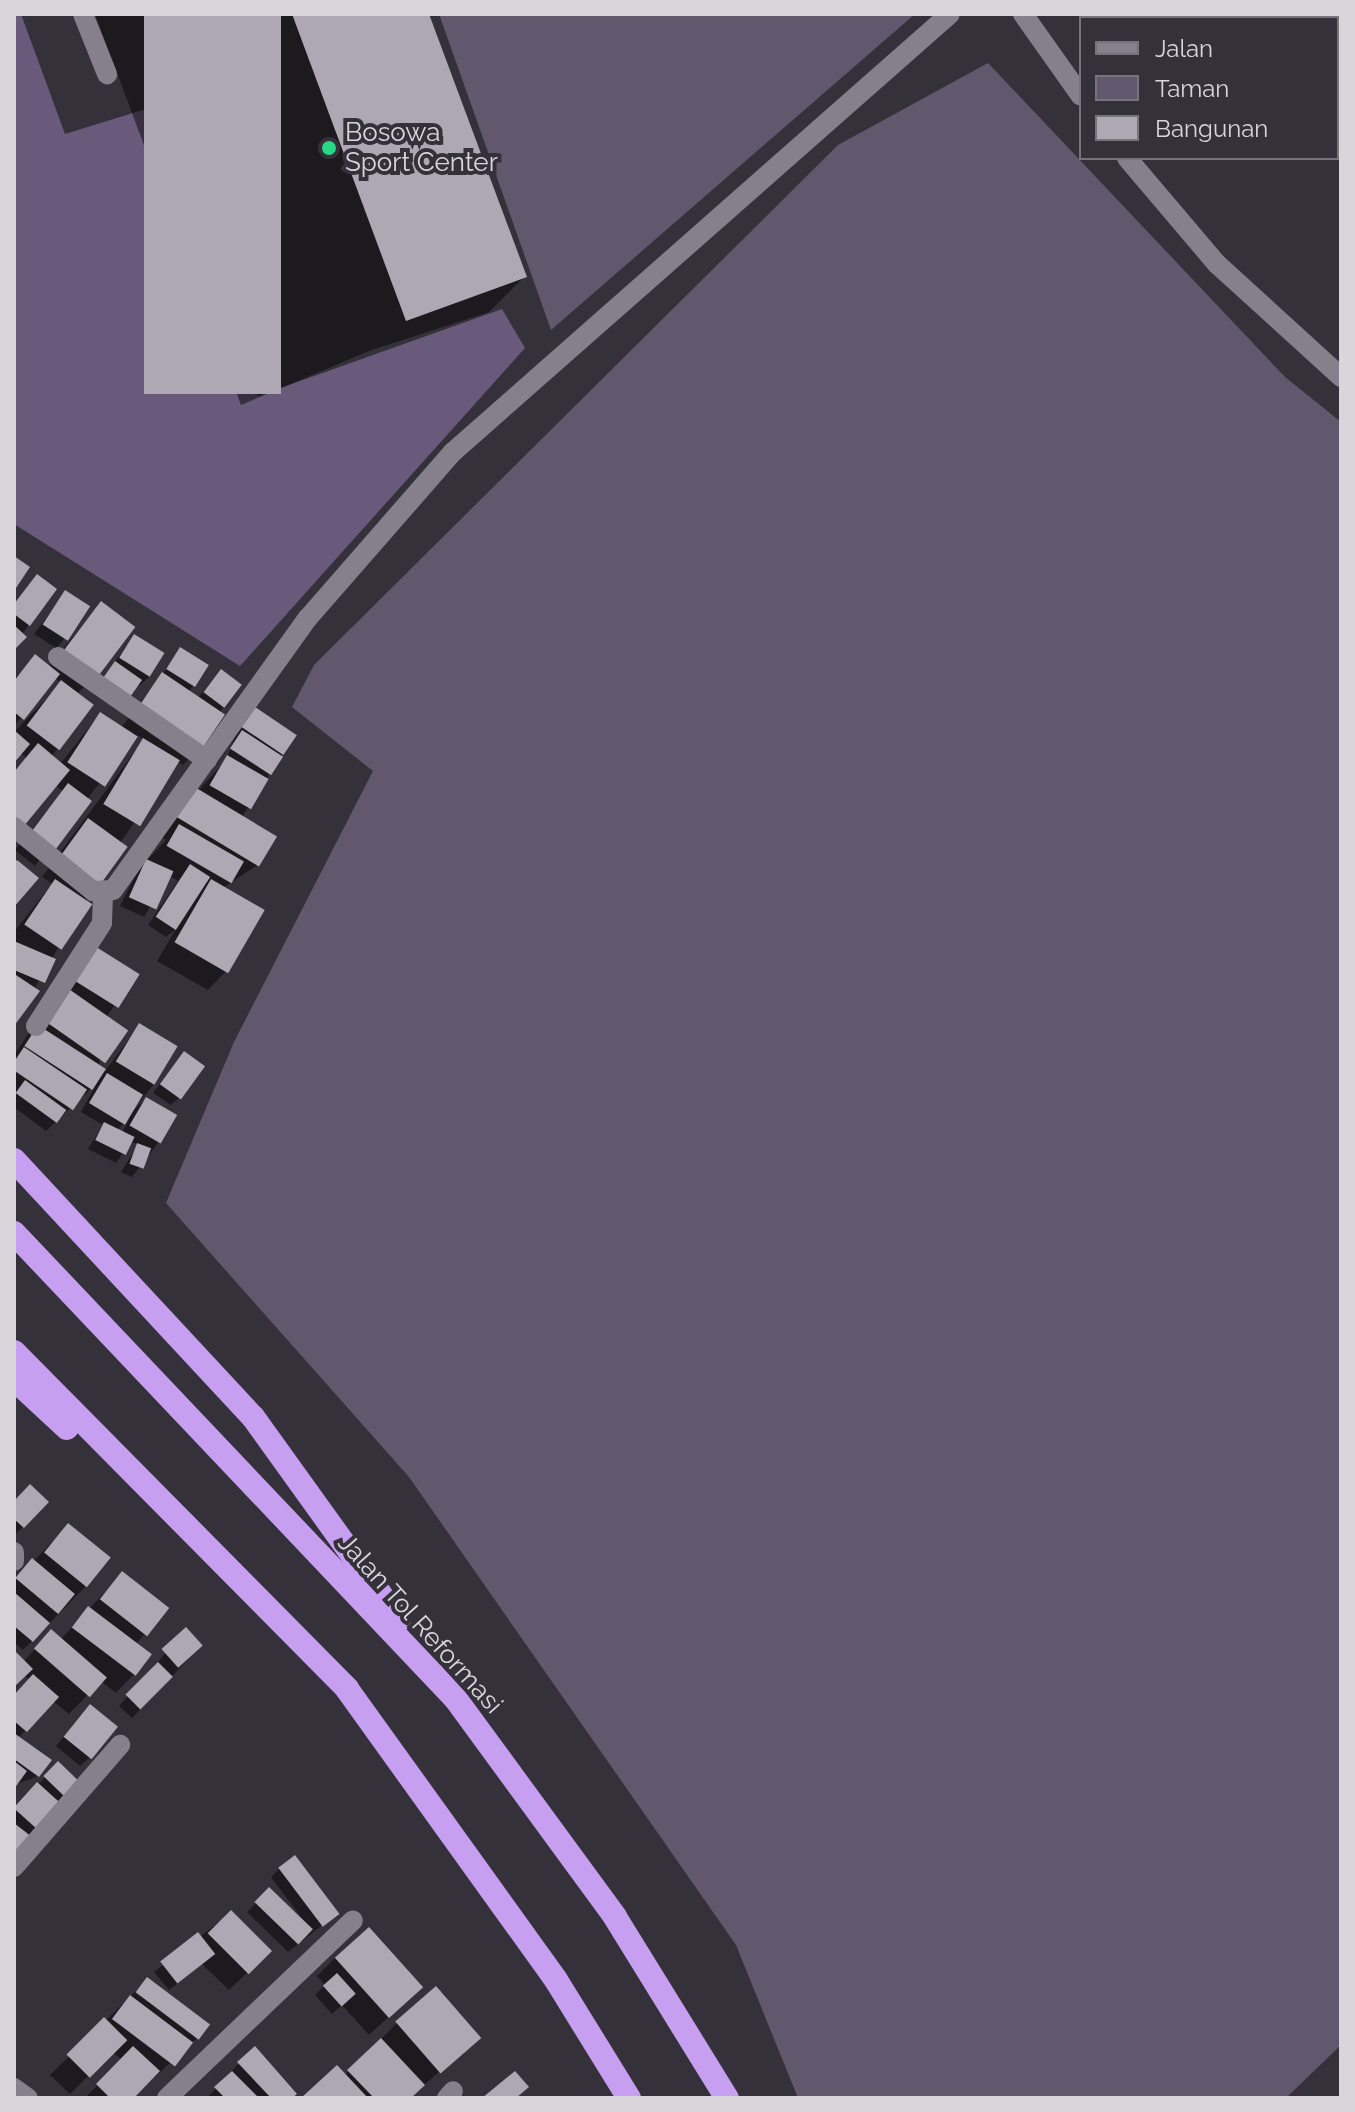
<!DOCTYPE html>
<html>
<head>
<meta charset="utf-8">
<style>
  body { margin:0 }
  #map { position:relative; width:1355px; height:2112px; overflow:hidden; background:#35313b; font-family:Raleway,sans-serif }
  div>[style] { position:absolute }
  .green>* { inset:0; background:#62586d }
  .forest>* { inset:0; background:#69597b }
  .shadow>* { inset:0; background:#0007 }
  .building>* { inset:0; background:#ada8b4; transform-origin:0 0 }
  .street>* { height:20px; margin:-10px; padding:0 10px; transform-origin:10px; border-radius:10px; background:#85808b }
  .highway>* { height:24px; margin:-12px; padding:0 12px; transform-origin:12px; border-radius:12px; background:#c79ff0 }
  .dots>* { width:22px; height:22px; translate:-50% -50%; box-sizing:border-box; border:4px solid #35313b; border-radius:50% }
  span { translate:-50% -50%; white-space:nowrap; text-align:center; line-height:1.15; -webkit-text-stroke:8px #35313b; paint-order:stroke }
  .poi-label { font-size:26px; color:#d8d5db }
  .left { translate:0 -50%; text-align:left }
  .street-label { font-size:26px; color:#d8d5db }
  .frame { position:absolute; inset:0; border:16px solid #d8d5db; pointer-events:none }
  .legend { position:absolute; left:1079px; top:16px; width:260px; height:144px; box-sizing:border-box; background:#35313b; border:2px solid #76737b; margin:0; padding:10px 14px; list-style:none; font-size:24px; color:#d8d5db }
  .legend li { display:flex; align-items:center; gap:16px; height:40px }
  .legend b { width:40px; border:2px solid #76737b }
</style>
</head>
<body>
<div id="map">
  <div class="green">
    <div style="clip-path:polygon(439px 14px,915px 14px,551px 330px)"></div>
    <div style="clip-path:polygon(988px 63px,1285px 377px,1341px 422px,1341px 2045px,1286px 2098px,798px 2098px,736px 1945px,409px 1477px,166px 1203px,234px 1042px,373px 771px,292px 707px,314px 665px,838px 145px)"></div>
  </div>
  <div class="forest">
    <div style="clip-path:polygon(14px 14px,21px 14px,65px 134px,149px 108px,258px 396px,502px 309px,525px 348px,240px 666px,14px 524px)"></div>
  </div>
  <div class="shadow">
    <div style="clip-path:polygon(95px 14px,427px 14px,525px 276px,489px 312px,369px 351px,241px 405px)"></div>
    <div style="clip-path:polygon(37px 577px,29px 624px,14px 647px,14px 604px)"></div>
    <div style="clip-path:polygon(65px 593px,64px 639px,56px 648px,34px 634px)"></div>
    <div style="clip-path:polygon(101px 603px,95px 676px,77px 694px,91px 705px,51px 757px,60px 764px,100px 714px,121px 728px,181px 650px,194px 685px,188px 692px,198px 698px,212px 681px,223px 707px,201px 746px,183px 765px,177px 761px,120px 843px,14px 1023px,14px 932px,52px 884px,42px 877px,144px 739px,137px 735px,35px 866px,15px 850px,63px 791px,55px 785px,14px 833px,14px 771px,27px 758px,20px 753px,14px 760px,14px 732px,62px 683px,55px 678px,14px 726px,14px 679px,36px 657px,48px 667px)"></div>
    <div style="clip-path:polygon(134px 636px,149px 677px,140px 685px,94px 690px)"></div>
    <div style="clip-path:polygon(243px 717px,282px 754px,242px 817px,259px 864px,223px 888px,226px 971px,208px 990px,157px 961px,176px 929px,166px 937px,148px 925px,178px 881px,169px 875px,144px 917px,120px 906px,138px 870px,166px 840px,158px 835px,226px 760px)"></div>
    <div style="clip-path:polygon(evenodd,75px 966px,137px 975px,106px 1017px,99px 1067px,105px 1071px,139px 1026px,154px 1084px,131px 1112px,146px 1099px,158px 1143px,132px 1177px,121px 1172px,138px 1145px,131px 1141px,116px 1163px,88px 1149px,103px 1125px,81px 1112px,97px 1083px,46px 1131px,14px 1107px,14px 1055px,75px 966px,129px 1119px,122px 1133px,117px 1130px,129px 1119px)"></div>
    <div style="clip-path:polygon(184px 1053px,180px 1097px,171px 1105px,153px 1093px)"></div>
    <div style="clip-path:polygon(46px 1502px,14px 1536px,14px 1503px)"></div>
    <div style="clip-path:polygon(68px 1526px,86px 1586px,23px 1650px,14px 1642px,14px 1581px)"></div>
    <div style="clip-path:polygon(122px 1574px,166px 1609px,136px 1644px,134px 1674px,116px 1693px,101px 1681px,69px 1714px,53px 1701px,18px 1738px,38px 1776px,14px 1785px,14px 1696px,30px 1680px,24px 1675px,14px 1685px,14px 1653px,23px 1662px,51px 1632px,60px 1640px)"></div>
    <div style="clip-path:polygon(186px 1630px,201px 1646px,132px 1718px,119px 1706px)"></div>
    <div style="clip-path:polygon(81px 1715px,89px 1758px,80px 1766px,56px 1746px)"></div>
    <div style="clip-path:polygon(49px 1773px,79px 1784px,14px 1857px,14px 1810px)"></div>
    <div style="clip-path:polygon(280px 1868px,336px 1914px,288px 1952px,247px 1912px,269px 1890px,301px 1917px,271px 1877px)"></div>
    <div style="clip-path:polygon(231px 1913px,269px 1951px,229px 1990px,202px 1964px,169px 1990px,154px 1972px)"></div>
    <div style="clip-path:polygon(335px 1958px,420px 1988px,369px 2035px,342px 2005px,332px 2014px,315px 1995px,325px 1985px,317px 1976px)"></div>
    <div style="clip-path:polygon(139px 1988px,198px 2037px,132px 2098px,85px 2098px,122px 2060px,112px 2052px,70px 2094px,50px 2075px)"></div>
    <div style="clip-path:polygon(397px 2023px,479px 2037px,409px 2098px,304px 2098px,344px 2076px)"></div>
    <div style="clip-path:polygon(239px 2063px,290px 2098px,207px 2098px)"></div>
  </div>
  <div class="building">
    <div style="left:144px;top:14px;width:137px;height:380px"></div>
    <div style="clip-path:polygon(292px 14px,429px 14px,527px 277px,406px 321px)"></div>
    <div style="clip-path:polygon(14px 556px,30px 567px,14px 591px)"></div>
    <div style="clip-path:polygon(37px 574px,57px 589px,30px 626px,14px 614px,14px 604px)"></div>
    <div style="left:65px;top:590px;width:30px;height:41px;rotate:33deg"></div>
    <div style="left:101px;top:601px;width:43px;height:63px;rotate:37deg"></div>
    <div style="clip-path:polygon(14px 625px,27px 637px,14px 650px)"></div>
    <div style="left:134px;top:634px;width:36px;height:28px;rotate:32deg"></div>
    <div style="left:180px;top:647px;width:34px;height:26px;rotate:32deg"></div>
    <div style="clip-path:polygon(35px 654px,60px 674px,24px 720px,14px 712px,14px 681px)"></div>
    <div style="left:115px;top:661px;width:33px;height:23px;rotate:35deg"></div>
    <div style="left:221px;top:669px;width:26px;height:29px;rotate:37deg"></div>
    <div style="left:162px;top:672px;width:76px;height:40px;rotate:34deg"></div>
    <div style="left:61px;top:680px;width:41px;height:57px;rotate:37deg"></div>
    <div style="left:252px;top:705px;width:54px;height:24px;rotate:34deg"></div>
    <div style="left:100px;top:712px;width:45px;height:60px;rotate:33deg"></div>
    <div style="clip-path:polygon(14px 730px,30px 744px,14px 763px)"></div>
    <div style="left:242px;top:730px;width:49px;height:22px;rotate:33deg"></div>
    <div style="left:143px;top:738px;width:43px;height:77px;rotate:31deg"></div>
    <div style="clip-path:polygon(38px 743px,70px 770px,24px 826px,14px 817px,14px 772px)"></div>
    <div style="left:227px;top:755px;width:48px;height:35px;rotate:30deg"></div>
    <div style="left:68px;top:783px;width:30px;height:60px;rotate:37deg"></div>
    <div style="left:193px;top:786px;width:98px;height:35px;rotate:31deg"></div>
    <div style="left:88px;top:818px;width:49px;height:49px;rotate:36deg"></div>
    <div style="left:179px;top:824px;width:75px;height:25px;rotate:30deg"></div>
    <div style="left:146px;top:859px;width:30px;height:42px;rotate:24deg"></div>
    <div style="clip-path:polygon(17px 860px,39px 878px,14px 907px,14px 863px)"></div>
    <div style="left:190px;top:864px;width:24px;height:63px;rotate:33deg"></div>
    <div style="left:55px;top:879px;width:45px;height:55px;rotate:34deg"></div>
    <div style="left:211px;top:879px;width:62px;height:73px;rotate:30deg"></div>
    <div style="clip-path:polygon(14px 941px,56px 959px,45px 983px,14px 970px)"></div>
    <div style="left:93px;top:945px;width:55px;height:40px;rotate:32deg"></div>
    <div style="clip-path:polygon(16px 975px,40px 991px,14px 1026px,14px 977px)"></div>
    <div style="left:66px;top:987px;width:76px;height:40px;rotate:35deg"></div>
    <div style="left:139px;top:1023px;width:45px;height:45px;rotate:31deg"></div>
    <div style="left:38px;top:1025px;width:81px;height:25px;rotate:33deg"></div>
    <div style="left:24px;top:1047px;width:76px;height:25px;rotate:34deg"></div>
    <div style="left:184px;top:1051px;width:26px;height:41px;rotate:36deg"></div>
    <div style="left:107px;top:1073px;width:42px;height:35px;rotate:31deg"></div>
    <div style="left:25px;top:1080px;width:51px;height:16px;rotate:36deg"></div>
    <div style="left:146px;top:1097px;width:36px;height:33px;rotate:30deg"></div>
    <div style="left:104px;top:1122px;width:34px;height:20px;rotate:26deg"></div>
    <div style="left:137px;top:1143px;width:15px;height:22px;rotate:20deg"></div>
    <div style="clip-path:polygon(30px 1484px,49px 1502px,24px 1528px,14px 1519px,14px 1501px)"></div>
    <div style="left:68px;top:1523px;width:55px;height:38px;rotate:39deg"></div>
    <div style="left:32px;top:1558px;width:56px;height:26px;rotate:40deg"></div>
    <div style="left:122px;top:1571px;width:60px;height:36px;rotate:38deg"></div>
    <div style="clip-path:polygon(14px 1592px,50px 1623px,33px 1642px,14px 1626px)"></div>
    <div style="left:88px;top:1606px;width:80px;height:27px;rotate:37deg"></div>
    <div style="left:186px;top:1627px;width:25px;height:33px;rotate:48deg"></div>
    <div style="left:51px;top:1629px;width:74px;height:26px;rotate:41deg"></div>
    <div style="clip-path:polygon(14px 1650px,33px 1669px,14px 1687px)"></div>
    <div style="left:158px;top:1662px;width:21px;height:46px;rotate:45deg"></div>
    <div style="clip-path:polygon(33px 1674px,59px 1697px,27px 1732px,14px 1721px,14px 1695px)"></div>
    <div style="left:90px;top:1704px;width:36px;height:42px;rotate:39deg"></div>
    <div style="clip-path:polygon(14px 1733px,52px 1760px,39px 1777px,14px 1759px)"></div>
    <div style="clip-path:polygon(14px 1761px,27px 1771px,14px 1789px)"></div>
    <div style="left:58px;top:1761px;width:33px;height:21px;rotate:44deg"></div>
    <div style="left:37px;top:1782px;width:31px;height:35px;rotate:42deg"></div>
    <div style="clip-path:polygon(14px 1823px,32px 1837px,14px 1856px)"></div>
    <div style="left:295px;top:1855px;width:74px;height:21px;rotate:53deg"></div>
    <div style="left:269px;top:1887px;width:61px;height:21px;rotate:44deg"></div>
    <div style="left:231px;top:1910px;width:58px;height:33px;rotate:45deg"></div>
    <div style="left:369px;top:1927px;width:81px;height:46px;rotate:48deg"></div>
    <div style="left:198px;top:1932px;width:28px;height:48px;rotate:52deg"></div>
    <div style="left:337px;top:1973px;width:28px;height:19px;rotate:48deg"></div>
    <div style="left:147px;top:1977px;width:79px;height:19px;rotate:37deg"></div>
    <div style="left:436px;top:1986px;width:69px;height:54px;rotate:49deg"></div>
    <div style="left:130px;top:1995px;width:79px;height:30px;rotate:37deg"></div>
    <div style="left:104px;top:2017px;width:33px;height:53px;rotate:45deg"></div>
    <div style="clip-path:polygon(381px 2038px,425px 2085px,411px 2098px,374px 2098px,347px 2070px)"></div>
    <div style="clip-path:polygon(133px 2046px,160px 2071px,134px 2098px,110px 2098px,96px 2084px)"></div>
    <div style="clip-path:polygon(255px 2046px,297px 2094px,292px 2098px,271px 2098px,237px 2062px)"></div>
    <div style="clip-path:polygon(337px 2065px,368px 2098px,301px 2098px)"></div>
    <div style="clip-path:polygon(232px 2071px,259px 2098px,225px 2098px,214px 2087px)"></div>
    <div style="clip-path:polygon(515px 2071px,529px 2087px,516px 2098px,482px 2098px)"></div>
  </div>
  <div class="street">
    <div style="left:83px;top:14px;width:65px;rotate:68.2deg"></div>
    <div style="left:1023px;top:14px;width:100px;rotate:54.7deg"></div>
    <div style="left:1127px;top:158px;width:139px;rotate:49.7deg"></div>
    <div style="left:1217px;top:264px;width:168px;rotate:42.3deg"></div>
    <div style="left:58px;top:657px;width:181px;rotate:34.7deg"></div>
    <div style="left:14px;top:827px;width:102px;rotate:39deg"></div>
    <div style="left:93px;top:891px;width:20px;rotate:-3deg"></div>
    <div style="left:113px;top:890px;width:335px;rotate:-54.4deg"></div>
    <div style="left:308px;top:618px;width:220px;rotate:-48.9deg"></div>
    <div style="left:453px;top:452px;width:662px;rotate:-41.39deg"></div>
    <div style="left:36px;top:1026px;width:122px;rotate:-57.3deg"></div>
    <div style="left:102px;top:923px;width:28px;rotate:-88deg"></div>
    <div style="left:14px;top:1552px;width:9px;rotate:90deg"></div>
    <div style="left:14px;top:1867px;width:162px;rotate:-49deg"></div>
    <div style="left:14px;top:2088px;width:17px;rotate:36deg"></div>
    <div style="left:167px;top:2098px;width:257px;rotate:-43.7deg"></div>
    <div style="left:447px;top:2098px;width:9px;rotate:-49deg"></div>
  </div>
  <div class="highway">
    <div style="left:14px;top:1160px;width:351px;rotate:47.1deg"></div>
    <div style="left:253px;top:1417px;width:250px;rotate:54.3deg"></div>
    <div style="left:14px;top:1233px;width:641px;rotate:46.52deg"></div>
    <div style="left:455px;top:1698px;width:271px;rotate:53.8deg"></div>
    <div style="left:615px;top:1917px;width:213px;rotate:58.3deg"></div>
    <div style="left:14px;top:1352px;width:474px;rotate:45.3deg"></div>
    <div style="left:347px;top:1689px;width:358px;rotate:54.3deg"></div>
    <div style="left:556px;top:1980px;width:139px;rotate:58.3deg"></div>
    <div style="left:14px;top:1379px;width:72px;rotate:42.8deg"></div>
  </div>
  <div class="dots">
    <div style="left:329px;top:148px;background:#28d885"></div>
  </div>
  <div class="poi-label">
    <span class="left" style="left:345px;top:148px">Bosowa<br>Sport Center</span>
  </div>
  <div class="street-label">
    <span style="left:420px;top:1624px;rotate:48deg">Jalan Tol Reformasi</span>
  </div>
  <div class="frame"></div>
  <ul class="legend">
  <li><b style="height:10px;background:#85808b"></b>Jalan</li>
  <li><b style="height:22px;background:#62586d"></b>Taman</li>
  <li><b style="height:22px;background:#ada8b4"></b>Bangunan</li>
  </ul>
</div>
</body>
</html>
